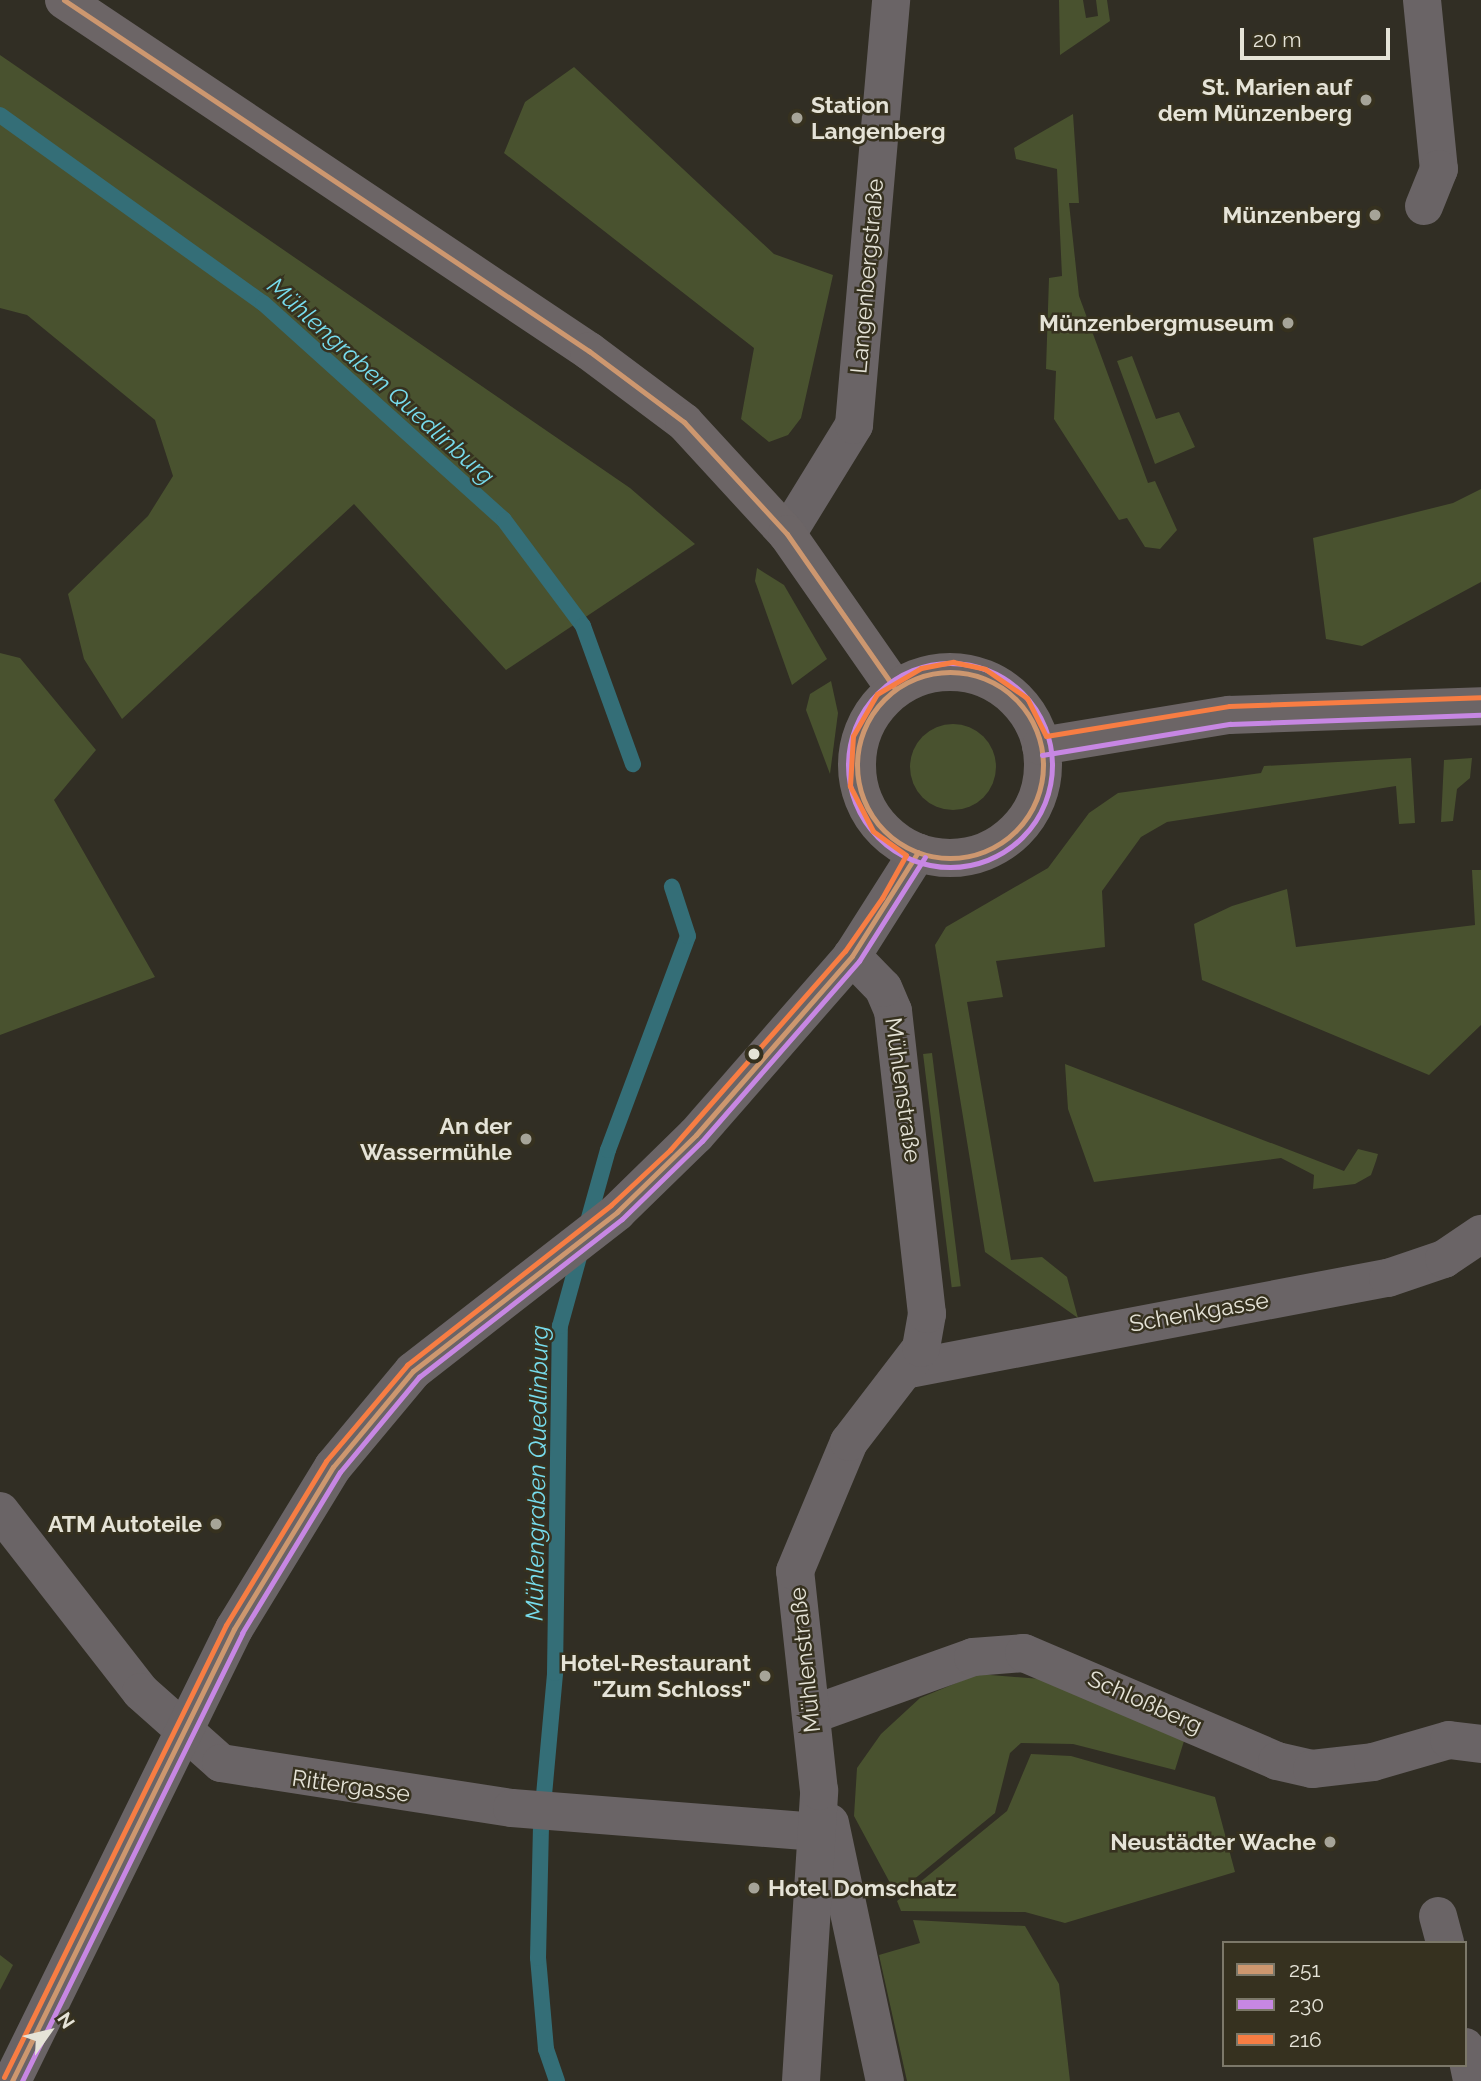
<!DOCTYPE html>
<html>
<head>
<meta charset="utf-8">
<style>
  body { margin:0 }
  #map { position:relative; width:1481px; height:2081px; overflow:hidden; background:#312e24; font-family:Raleway,sans-serif }
  div>[style] { position:absolute }
  .green>* { inset:0; background:#49522f; transform-origin:0 0 }
  .round { border-radius:50% }
  .stream>* { height:16px; margin:-8px; padding:0 8px; transform-origin:8px; border-radius:8px; background:#346e77 }
  .street>* { height:38px; margin:-19px; padding:0 19px; transform-origin:19px; border-radius:19px; background:#6a6466 }
  .secondary>* { height:38px; margin:-19px; padding:0 19px; transform-origin:19px; border-radius:19px; background:#6c6566 }
  .secondary>.ring { margin:-19px; padding:0; box-sizing:content-box; background:none; border:38px solid #6c6566; border-radius:50% }
  .bus-1>* { height:5px; margin:-2.5px; padding:0 2.5px; transform-origin:2.5px; border-radius:2.5px; background:#cd976f }
  .bus-1>.ring { margin:-2.5px; padding:0; box-sizing:content-box; background:none; border:5px solid #cd976f; border-radius:50% }
  .bus-2>* { height:5px; margin:-2.5px; padding:0 2.5px; transform-origin:2.5px; border-radius:2.5px; background:#c787e3 }
  .bus-2>.ring { margin:-2.5px; padding:0; box-sizing:content-box; background:none; border:5px solid #c787e3; border-radius:50% }
  .bus-3>* { height:5px; margin:-2.5px; padding:0 2.5px; transform-origin:2.5px; border-radius:2.5px; background:#f77d43 }
  .dots>* { width:19px; height:19px; translate:-50% -50%; box-sizing:border-box; border:4px solid #36311f; border-radius:50% }
  span { translate:-50% -50%; white-space:nowrap; text-align:center; line-height:1.15; -webkit-text-stroke:5px #36311f; paint-order:stroke }
  .poi-label { font-size:23px; color:#e5e3d7; font-weight:700 }
  .right { translate:-100% -50%; text-align:right }
  .left { translate:0 -50%; text-align:left }
  .street-label { font-size:23px; color:#e5e3d7 }
  .water-label { font-size:24px; color:#77dced; font-style:italic }
  .legend { position:absolute; left:1222px; top:1941px; width:245px; height:126px; box-sizing:border-box; background:#36311f; border:2px solid #7c7869; margin:0; padding:9px 12px; list-style:none; font-size:21px; color:#e5e3d7 }
  .legend li { display:flex; align-items:center; gap:14px; height:35px }
  .legend b { width:35px; border:2px solid #7c7869 }
  .north { position:absolute; left:14px; top:1997px; width:70px; height:70px; -webkit-text-stroke:5px #36311f; paint-order:stroke; rotate:56deg; font-size:19px; font-weight:700; line-height:28px; text-align:center; color:#e5e3d7 }
  .north::after { content:''; display:block; margin:auto; width:24px; height:32px; background:#e5e3d7; clip-path:polygon(50% 0,100% 100%,50% 72%,0 100%) }
  .scale { position:absolute; left:1240px; top:28px; width:150px; height:32px; box-sizing:border-box; border:4px solid #e5e3d7; border-top:0; padding-left:9px; font-size:21px; line-height:24px; white-space:nowrap; color:#e5e3d7; -webkit-text-stroke:5px #36311f; paint-order:stroke }
</style>
</head>
<body>
<div id="map">
  <div class="green">
    <div style="clip-path:polygon(1059px 0,1083px 0,1086px 18px,1098px 16px,1096px 0,1107px 0,1110px 21px,1060px 55px)"></div>
    <div style="clip-path:polygon(0 55px,630px 488px,695px 544px,506px 670px,354px 504px,122px 719px,84px 659px,68px 594px,148px 516px,173px 476px,155px 420px,27px 315px,0 308px)"></div>
    <div style="clip-path:polygon(574px 67px,774px 254px,833px 275px,801px 418px,788px 435px,769px 442px,741px 419px,754px 348px,504px 153px,525px 102px)"></div>
    <div style="clip-path:polygon(1073px 114px,1079px 203px,1069px 203px,1079px 296px,1148px 483px,1155px 481px,1177px 530px,1160px 549px,1145px 547px,1127px 518px,1119px 520px,1054px 419px,1056px 371px,1046px 369px,1049px 278px,1062px 276px,1057px 169px,1016px 159px,1014px 148px)"></div>
    <div style="clip-path:polygon(1132px 356px,1156px 419px,1179px 412px,1195px 447px,1155px 464px,1117px 361px)"></div>
    <div style="clip-path:polygon(1481px 489px,1481px 582px,1362px 646px,1326px 639px,1313px 538px,1453px 503px)"></div>
    <div style="clip-path:polygon(757px 568px,784px 585px,827px 659px,792px 685px,755px 581px)"></div>
    <div style="clip-path:polygon(0 653px,20px 658px,96px 750px,54px 800px,155px 977px,0 1035px)"></div>
    <div style="clip-path:polygon(831px 681px,838px 713px,830px 774px,806px 710px,810px 694px)"></div>
    <div class="round" style="left:910px;top:724px;width:86px;height:86px"></div>
    <div style="clip-path:polygon(1411px 758px,1415px 823px,1399px 824px,1396px 786px,1167px 822px,1141px 837px,1102px 891px,1105px 947px,996px 961px,1003px 997px,967px 1002px,1011px 1260px,1042px 1257px,1067px 1277px,1078px 1318px,985px 1252px,935px 945px,946px 927px,1048px 868px,1089px 813px,1118px 793px,1261px 773px,1264px 766px)"></div>
    <div style="clip-path:polygon(1472px 758px,1470px 778px,1457px 789px,1453px 821px,1441px 822px,1444px 760px)"></div>
    <div style="clip-path:polygon(1472px 870px,1481px 870px,1481px 1025px,1429px 1075px,1202px 980px,1194px 924px,1232px 906px,1287px 889px,1296px 947px,1475px 925px)"></div>
    <div style="left:932px;top:1053px;width:235px;height:9px;rotate:83deg"></div>
    <div style="clip-path:polygon(1065px 1064px,1344px 1171px,1358px 1149px,1378px 1154px,1376px 1161px,1371px 1175px,1355px 1184px,1313px 1189px,1314px 1175px,1281px 1158px,1094px 1182px,1068px 1109px)"></div>
    <div style="clip-path:polygon(978px 1674px,1041px 1679px,1184px 1741px,1175px 1770px,1073px 1744px,1021px 1743px,1010px 1753px,995px 1813px,896px 1894px,854px 1816px,857px 1768px,881px 1734px,920px 1698px)"></div>
    <div style="clip-path:polygon(1031px 1754px,1071px 1756px,1215px 1797px,1235px 1872px,1065px 1923px,1025px 1912px,901px 1911px,897px 1901px,1007px 1811px)"></div>
    <div style="clip-path:polygon(913px 1920px,1025px 1926px,1059px 1984px,1070px 2081px,907px 2081px,879px 1955px,920px 1943px)"></div>
    <div style="clip-path:polygon(0 1955px,13px 1965px,0 1990px)"></div>
  </div>
  <div class="stream">
    <div style="left:0;top:115px;width:323px;rotate:35.6deg"></div>
    <div style="left:263px;top:303px;width:324px;rotate:42deg"></div>
    <div style="left:504px;top:520px;width:132px;rotate:53.3deg"></div>
    <div style="left:583px;top:626px;width:147px;rotate:70.1deg"></div>
    <div style="left:587px;top:1225px;width:78px;rotate:-74.4deg"></div>
    <div style="left:608px;top:1150px;width:228px;rotate:-69.5deg"></div>
    <div style="left:688px;top:936px;width:52px;rotate:-108.1deg"></div>
    <div style="left:557px;top:2081px;width:34px;rotate:-109deg"></div>
    <div style="left:546px;top:2049px;width:91px;rotate:-95deg"></div>
    <div style="left:538px;top:1958px;width:130px;rotate:-88.7deg"></div>
    <div style="left:541px;top:1828px;width:156px;rotate:-84.8deg"></div>
    <div style="left:555px;top:1673px;width:347px;rotate:-89.2deg"></div>
    <div style="left:560px;top:1326px;width:79px;rotate:-74.6deg"></div>
  </div>
  <div class="street">
    <div style="left:1422px;top:0;width:170px;rotate:84.3deg"></div>
    <div style="left:1439px;top:169px;width:40px;rotate:112deg"></div>
    <div style="left:787px;top:534px;width:128px;rotate:-58.4deg"></div>
    <div style="left:854px;top:425px;width:427px;rotate:-85deg"></div>
    <div style="left:909px;top:1369px;width:488px;rotate:-10.8deg"></div>
    <div style="left:1388px;top:1278px;width:59px;rotate:-18.7deg"></div>
    <div style="left:1444px;top:1259px;width:45px;rotate:-34deg"></div>
    <div style="left:0;top:1511px;width:229px;rotate:52.1deg"></div>
    <div style="left:141px;top:1692px;width:107px;rotate:41.6deg"></div>
    <div style="left:221px;top:1763px;width:294px;rotate:8.8deg"></div>
    <div style="left:512px;top:1808px;width:306px;rotate:4.5deg"></div>
    <div style="left:811px;top:1715px;width:172px;rotate:-19.7deg"></div>
    <div style="left:973px;top:1657px;width:51px;rotate:-4.5deg"></div>
    <div style="left:1024px;top:1653px;width:275px;rotate:23.1deg"></div>
    <div style="left:1277px;top:1761px;width:36px;rotate:13deg"></div>
    <div style="left:1312px;top:1769px;width:61px;rotate:-6.5deg"></div>
    <div style="left:1373px;top:1762px;width:79px;rotate:-16.1deg"></div>
    <div style="left:1449px;top:1740px;width:32px;rotate:7deg"></div>
    <div style="left:830px;top:1823px;width:264px;rotate:78deg"></div>
    <div style="left:1438px;top:1916px;width:28px;rotate:75deg"></div>
    <div style="left:1465px;top:2047px;width:35px;rotate:78deg"></div>
    <div style="left:12px;top:2081px;width:504px;rotate:-63.84deg"></div>
    <div style="left:234px;top:1629px;width:190px;rotate:-58.6deg"></div>
    <div style="left:333px;top:1467px;width:125px;rotate:-50.2deg"></div>
    <div style="left:413px;top:1371px;width:259px;rotate:-37.9deg"></div>
    <div style="left:617px;top:1212px;width:110px;rotate:-44.3deg"></div>
    <div style="left:696px;top:1135px;width:237px;rotate:-48.9deg"></div>
    <div style="left:852px;top:956px;width:123px;rotate:-57.6deg"></div>
    <div style="left:801px;top:2081px;width:291px;rotate:-86.4deg"></div>
    <div style="left:819px;top:1791px;width:221px;rotate:-96.2deg"></div>
    <div style="left:795px;top:1571px;width:140px;rotate:-67.3deg"></div>
    <div style="left:849px;top:1442px;width:118px;rotate:-52.5deg"></div>
    <div style="left:921px;top:1348px;width:35px;rotate:-80deg"></div>
    <div style="left:927px;top:1314px;width:305px;rotate:-96.4deg"></div>
    <div style="left:893px;top:1011px;width:25px;rotate:-113deg"></div>
    <div style="left:883px;top:988px;width:45px;rotate:-134.1deg"></div>
  </div>
  <div class="secondary">
    <div style="left:64px;top:0;width:632px;rotate:33.77deg"></div>
    <div style="left:589px;top:351px;width:119px;rotate:36.8deg"></div>
    <div style="left:684px;top:422px;width:152px;rotate:47.4deg"></div>
    <div style="left:787px;top:534px;width:189px;rotate:55.1deg"></div>
    <div class="ring" style="left:857px;top:672px;width:148px;height:148px"></div>
    <div style="left:1041px;top:746px;width:191px;rotate:-9.4deg"></div>
    <div style="left:1229px;top:715px;width:252px;rotate:-2deg"></div>
  </div>
  <div class="bus-1">
    <div style="left:64px;top:0;width:632px;rotate:33.77deg"></div>
    <div style="left:589px;top:351px;width:119px;rotate:36.8deg"></div>
    <div style="left:684px;top:422px;width:152px;rotate:47.4deg"></div>
    <div style="left:787px;top:534px;width:189px;rotate:55.1deg"></div>
    <div class="ring" style="left:857px;top:672px;width:181px;height:181px"></div>
    <div style="left:12px;top:2081px;width:504px;rotate:-63.84deg"></div>
    <div style="left:234px;top:1629px;width:190px;rotate:-58.6deg"></div>
    <div style="left:333px;top:1467px;width:125px;rotate:-50.2deg"></div>
    <div style="left:413px;top:1371px;width:259px;rotate:-37.9deg"></div>
    <div style="left:617px;top:1212px;width:110px;rotate:-44.3deg"></div>
    <div style="left:696px;top:1135px;width:237px;rotate:-48.9deg"></div>
    <div style="left:852px;top:956px;width:123px;rotate:-57.6deg"></div>
  </div>
  <div class="bus-2">
    <div class="ring" style="left:848px;top:663px;width:199px;height:199px"></div>
    <div style="left:1042px;top:755px;width:191px;rotate:-9.4deg"></div>
    <div style="left:1230px;top:724px;width:251px;rotate:-2.1deg"></div>
    <div style="left:22px;top:2081px;width:499px;rotate:-63.8deg"></div>
    <div style="left:242px;top:1633px;width:188px;rotate:-58.7deg"></div>
    <div style="left:340px;top:1472px;width:124px;rotate:-50.3deg"></div>
    <div style="left:419px;top:1377px;width:257px;rotate:-37.9deg"></div>
    <div style="left:622px;top:1219px;width:112px;rotate:-44.3deg"></div>
    <div style="left:702px;top:1141px;width:239px;rotate:-48.9deg"></div>
    <div style="left:859px;top:961px;width:123px;rotate:-57.6deg"></div>
  </div>
  <div class="bus-3">
    <div style="left:4px;top:2077px;width:504px;rotate:-63.84deg"></div>
    <div style="left:226px;top:1625px;width:192px;rotate:-58.6deg"></div>
    <div style="left:326px;top:1461px;width:126px;rotate:-49.8deg"></div>
    <div style="left:407px;top:1365px;width:259px;rotate:-38.1deg"></div>
    <div style="left:611px;top:1205px;width:81px;rotate:-43deg"></div>
    <div style="left:670px;top:1150px;width:265px;rotate:-48.7deg"></div>
    <div style="left:845px;top:951px;width:65px;rotate:-55.1deg"></div>
    <div style="left:882px;top:898px;width:49px;rotate:-60.8deg"></div>
    <div style="left:906px;top:855px;width:41px;rotate:-144deg"></div>
    <div style="left:873px;top:831px;width:51px;rotate:-117.1deg"></div>
    <div style="left:850px;top:786px;width:50px;rotate:-86.6deg"></div>
    <div style="left:853px;top:736px;width:48px;rotate:-60.3deg"></div>
    <div style="left:877px;top:694px;width:51px;rotate:-30.6deg"></div>
    <div style="left:921px;top:668px;width:33px;rotate:-11deg"></div>
    <div style="left:953px;top:662px;width:33px;rotate:12deg"></div>
    <div style="left:985px;top:669px;width:51px;rotate:34.6deg"></div>
    <div style="left:1027px;top:698px;width:42px;rotate:63.4deg"></div>
    <div style="left:1046px;top:736px;width:185px;rotate:-9.3deg"></div>
    <div style="left:1229px;top:706px;width:252px;rotate:-2deg"></div>
  </div>
  <div class="dots">
    <div style="left:1366px;top:100px;background:#a6a498"></div>
    <div style="left:797px;top:118px;background:#a6a498"></div>
    <div style="left:1375px;top:215px;background:#a6a498"></div>
    <div style="left:1288px;top:323px;background:#a6a498"></div>
    <div style="left:754px;top:1054px;background:#e5e3d7"></div>
    <div style="left:526px;top:1139px;background:#a6a498"></div>
    <div style="left:216px;top:1524px;background:#a6a498"></div>
    <div style="left:765px;top:1676px;background:#a6a498"></div>
    <div style="left:1330px;top:1842px;background:#a6a498"></div>
    <div style="left:754px;top:1888px;background:#a6a498"></div>
  </div>
  <div class="poi-label">
    <span class="right" style="left:1352px;top:100px">St. Marien auf<br>dem Münzenberg</span>
    <span class="left" style="left:811px;top:118px">Station<br>Langenberg</span>
    <span class="right" style="left:1361px;top:215px">Münzenberg</span>
    <span class="right" style="left:1274px;top:323px">Münzenbergmuseum</span>
    <span class="right" style="left:512px;top:1139px">An der<br>Wassermühle</span>
    <span class="right" style="left:202px;top:1524px">ATM Autoteile</span>
    <span class="right" style="left:751px;top:1676px">Hotel-Restaurant<br>"Zum Schloss"</span>
    <span class="right" style="left:1316px;top:1842px">Neustädter Wache</span>
    <span class="left" style="left:768px;top:1888px">Hotel Domschatz</span>
  </div>
  <div class="street-label">
    <span style="left:867px;top:276px;rotate:-85deg">Langenbergstraße</span>
    <span style="left:903px;top:1090px;rotate:82deg">Mühlenstraße</span>
    <span style="left:1199px;top:1312px;rotate:-10deg">Schenkgasse</span>
    <span style="left:805px;top:1660px;rotate:-96deg">Mühlenstraße</span>
    <span style="left:1145px;top:1702px;rotate:24deg">Schloßberg</span>
    <span style="left:351px;top:1786px;rotate:8deg">Rittergasse</span>
  </div>
  <div class="water-label">
    <span style="left:381px;top:381px;rotate:42deg">Mühlengraben Quedlinburg</span>
    <span style="left:537px;top:1473px;rotate:-89deg">Mühlengraben Quedlinburg</span>
  </div>
  <ul class="legend">
  <li><b style="height:9px;background:#cd976f"></b>251</li>
  <li><b style="height:9px;background:#c787e3"></b>230</li>
  <li><b style="height:9px;background:#f77d43"></b>216</li>
  </ul>
  <div class="north">N</div>
  <div class="scale">20 m</div>
</div>
</body>
</html>
